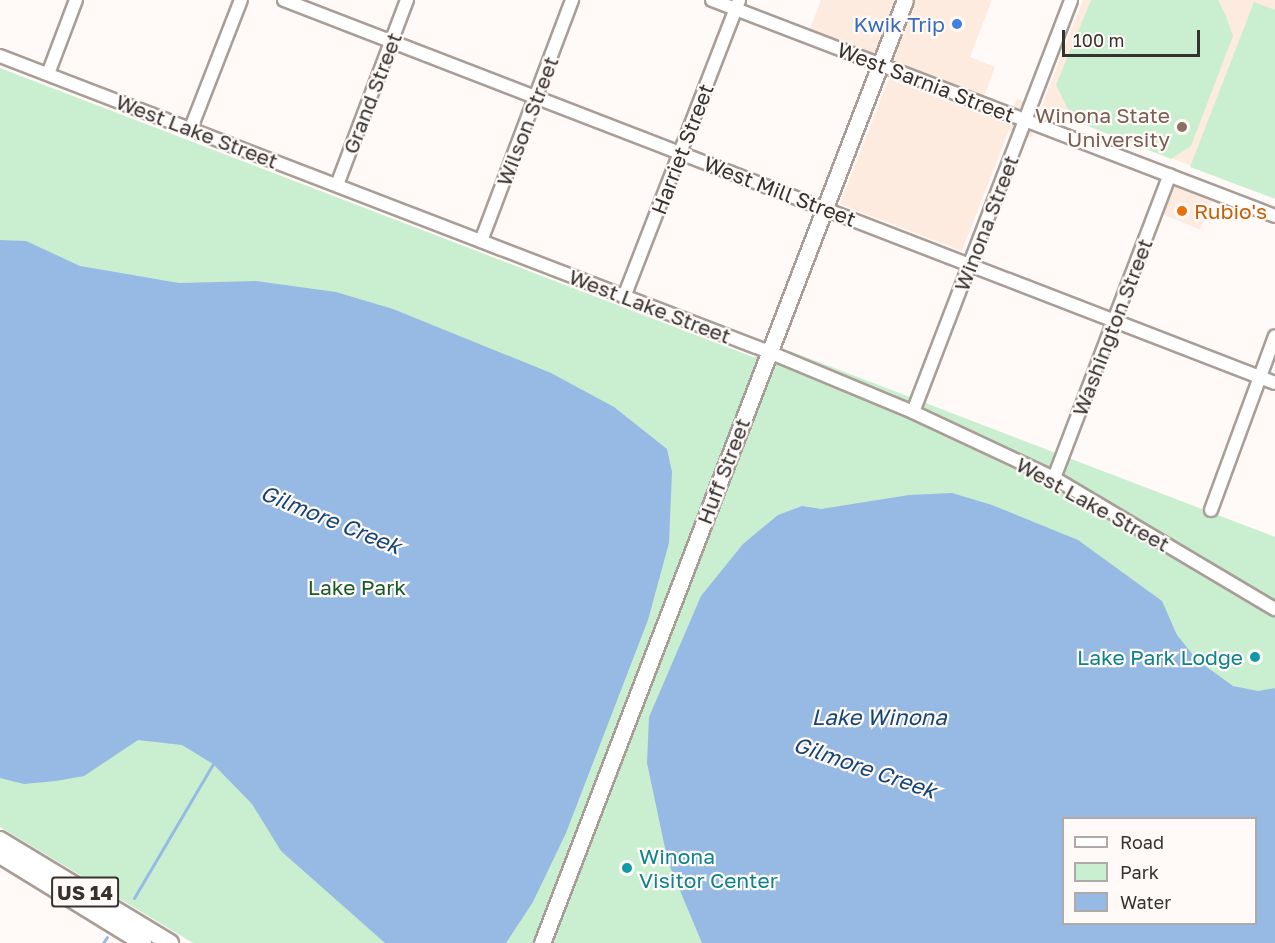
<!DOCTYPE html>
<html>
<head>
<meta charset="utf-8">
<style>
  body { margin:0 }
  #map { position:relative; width:1275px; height:943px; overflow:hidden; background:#fffaf7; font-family:"Golos Text",sans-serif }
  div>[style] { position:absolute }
  .built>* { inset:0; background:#feebdf; transform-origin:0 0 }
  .green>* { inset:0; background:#c9efd0 }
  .water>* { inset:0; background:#97bae4 }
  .stream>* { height:3px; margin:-1.5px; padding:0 1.5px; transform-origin:1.5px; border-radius:1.5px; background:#97bae4 }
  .roads { filter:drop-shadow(2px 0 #a99e97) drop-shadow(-2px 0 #a99e97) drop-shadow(0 2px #a99e97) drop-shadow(0 -2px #a99e97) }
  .minor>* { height:12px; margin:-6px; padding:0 6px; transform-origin:6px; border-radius:6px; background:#fff }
  .major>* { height:15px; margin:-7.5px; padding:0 7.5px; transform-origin:7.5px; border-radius:7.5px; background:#fff }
  .highway>* { height:16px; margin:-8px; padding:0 8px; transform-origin:8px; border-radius:8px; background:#fff }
  .dots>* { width:16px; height:16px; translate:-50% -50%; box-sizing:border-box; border:3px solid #fffaf7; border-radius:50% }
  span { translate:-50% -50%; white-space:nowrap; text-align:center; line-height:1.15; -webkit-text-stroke:4.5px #fffaf7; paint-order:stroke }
  .shield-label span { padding:2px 4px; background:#fffaf7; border:2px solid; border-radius:4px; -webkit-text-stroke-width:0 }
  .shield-label { font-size:20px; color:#36322f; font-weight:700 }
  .shop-label { font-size:21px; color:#366cbe }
  .right { translate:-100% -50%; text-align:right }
  .street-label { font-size:21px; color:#36322f }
  .education-label { font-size:21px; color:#785e54 }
  .food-label { font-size:21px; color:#c56008 }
  .left { translate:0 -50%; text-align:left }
  .park-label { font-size:21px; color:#165b2c }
  .culture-label { font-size:21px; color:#0d838f }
  .water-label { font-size:22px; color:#154578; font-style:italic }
  .legend { position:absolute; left:1062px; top:817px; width:195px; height:108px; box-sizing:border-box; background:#fffaf7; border:2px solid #afaaa7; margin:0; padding:8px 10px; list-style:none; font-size:18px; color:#36322f }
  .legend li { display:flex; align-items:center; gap:12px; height:30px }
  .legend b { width:30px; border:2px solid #afaaa7 }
  .scale { position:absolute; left:1062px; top:30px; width:138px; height:27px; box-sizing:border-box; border:3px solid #36322f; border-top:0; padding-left:8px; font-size:18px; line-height:21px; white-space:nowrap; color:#36322f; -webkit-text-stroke:4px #fffaf7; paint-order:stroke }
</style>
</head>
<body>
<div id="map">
  <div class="built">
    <div style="clip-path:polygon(821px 0,897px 0,875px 55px,810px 29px)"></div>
    <div style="clip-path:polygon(914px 0,992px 0,970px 57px,995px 67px,983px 99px,889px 63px)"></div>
    <div style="clip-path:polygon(1083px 0,1275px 0,1275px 198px,1043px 109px,1031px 138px,1009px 130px,962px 251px,840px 204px,889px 79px,1007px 124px,1017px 99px,1041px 108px)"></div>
    <div style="left:1170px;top:184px;width:45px;height:31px;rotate:22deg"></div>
  </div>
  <div class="green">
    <div style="clip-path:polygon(1091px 0,1218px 0,1226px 16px,1233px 36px,1191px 146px,1171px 159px,1073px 120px,1056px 85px)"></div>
    <div style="clip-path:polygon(1254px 2px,1275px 10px,1275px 199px,1190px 167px)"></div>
    <div style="clip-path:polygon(evenodd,0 68px,753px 357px,790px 351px,1275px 537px,1275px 943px,193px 943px,0 827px,0 68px,1064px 818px,1256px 818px,1256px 924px,1064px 924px,1064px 818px)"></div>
  </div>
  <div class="water">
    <div style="clip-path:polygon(0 240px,26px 241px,80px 266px,179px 283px,256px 281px,336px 292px,393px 309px,551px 373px,614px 407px,667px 449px,672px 472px,669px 543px,648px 620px,566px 833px,533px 902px,506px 943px,385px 943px,281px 851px,252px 804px,213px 764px,182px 745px,138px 740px,84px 776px,56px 781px,24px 784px,0 778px)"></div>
    <div style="clip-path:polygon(evenodd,952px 493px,992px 505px,1078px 540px,1162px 601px,1177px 635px,1197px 660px,1233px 686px,1258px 691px,1275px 688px,1275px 943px,702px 943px,668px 862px,647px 763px,649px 717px,701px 596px,743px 544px,778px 515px,802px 506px,821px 509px,909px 495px,952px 493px,1256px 818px,1256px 924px,1064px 924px,1064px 818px,1256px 818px)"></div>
  </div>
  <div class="stream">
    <div style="left:134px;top:898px;width:156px;rotate:-59.5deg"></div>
    <div style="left:103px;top:943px;width:7px;rotate:-56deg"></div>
  </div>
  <div class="roads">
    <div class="minor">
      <div style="left:284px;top:0;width:1062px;rotate:21.13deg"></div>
      <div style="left:712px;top:0;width:603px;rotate:20.99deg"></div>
      <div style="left:0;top:56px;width:824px;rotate:21.05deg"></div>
      <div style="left:769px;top:352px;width:156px;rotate:22.6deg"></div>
      <div style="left:913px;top:412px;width:156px;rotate:25.1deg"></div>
      <div style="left:1054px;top:478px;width:257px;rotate:30.7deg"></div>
      <div style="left:48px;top:74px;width:79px;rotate:-69.3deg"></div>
      <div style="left:191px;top:128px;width:137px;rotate:-68.7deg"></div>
      <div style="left:337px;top:185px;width:198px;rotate:-69.3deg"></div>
      <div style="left:481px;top:241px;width:258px;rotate:-69.3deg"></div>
      <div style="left:624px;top:297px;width:318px;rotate:-68.8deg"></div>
      <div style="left:913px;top:412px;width:441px;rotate:-69deg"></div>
      <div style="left:1054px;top:478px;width:324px;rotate:-69.1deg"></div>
      <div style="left:1211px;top:510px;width:185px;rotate:-69.8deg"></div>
    </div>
    <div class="major">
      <div style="left:542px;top:943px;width:1010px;rotate:-68.95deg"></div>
    </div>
    <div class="highway">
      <div style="left:0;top:840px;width:199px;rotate:31.2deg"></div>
      <div style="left:0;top:855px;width:168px;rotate:31.6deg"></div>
    </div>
  </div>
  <div class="dots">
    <div style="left:957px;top:24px;background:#3f7fe0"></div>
    <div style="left:1182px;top:127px;background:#8d6e63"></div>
    <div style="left:1182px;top:211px;background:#e8710a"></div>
    <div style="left:1255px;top:657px;background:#0f9aa8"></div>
    <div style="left:627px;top:868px;background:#0f9aa8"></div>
  </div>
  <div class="shield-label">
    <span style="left:85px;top:892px">US 14</span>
  </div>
  <div class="shop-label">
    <span class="right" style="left:945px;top:24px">Kwik Trip</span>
  </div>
  <div class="street-label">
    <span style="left:926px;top:82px;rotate:21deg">West Sarnia Street</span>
    <span style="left:372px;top:93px;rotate:-69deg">Grand Street</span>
    <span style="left:527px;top:121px;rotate:-69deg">Wilson Street</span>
    <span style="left:197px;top:131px;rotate:21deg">West Lake Street</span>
    <span style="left:682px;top:149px;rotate:-69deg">Harriet Street</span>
    <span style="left:780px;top:191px;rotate:21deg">West Mill Street</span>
    <span style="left:986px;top:223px;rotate:-69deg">Winona Street</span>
    <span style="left:650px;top:306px;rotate:21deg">West Lake Street</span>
    <span style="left:1112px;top:327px;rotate:-69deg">Washington Street</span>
    <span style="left:723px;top:471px;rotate:-69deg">Huff Street</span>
    <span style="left:1093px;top:504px;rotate:29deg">West Lake Street</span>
  </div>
  <div class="education-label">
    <span class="right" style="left:1170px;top:127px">Winona State<br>University</span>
  </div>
  <div class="food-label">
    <span class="left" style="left:1194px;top:211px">Rubio's</span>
  </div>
  <div class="park-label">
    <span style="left:357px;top:587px">Lake Park</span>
  </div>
  <div class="culture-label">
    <span class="right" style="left:1243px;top:657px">Lake Park Lodge</span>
    <span class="left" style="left:639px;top:868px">Winona<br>Visitor Center</span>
  </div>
  <div class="water-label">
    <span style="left:331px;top:519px;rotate:22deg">Gilmore Creek</span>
    <span style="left:879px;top:717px">Lake Winona</span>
    <span style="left:865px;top:767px;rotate:19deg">Gilmore Creek</span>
  </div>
  <ul class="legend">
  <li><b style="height:8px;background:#fff"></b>Road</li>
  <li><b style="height:16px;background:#c9efd0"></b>Park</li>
  <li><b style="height:16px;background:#97bae4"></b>Water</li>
  </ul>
  <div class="scale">100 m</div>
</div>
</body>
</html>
